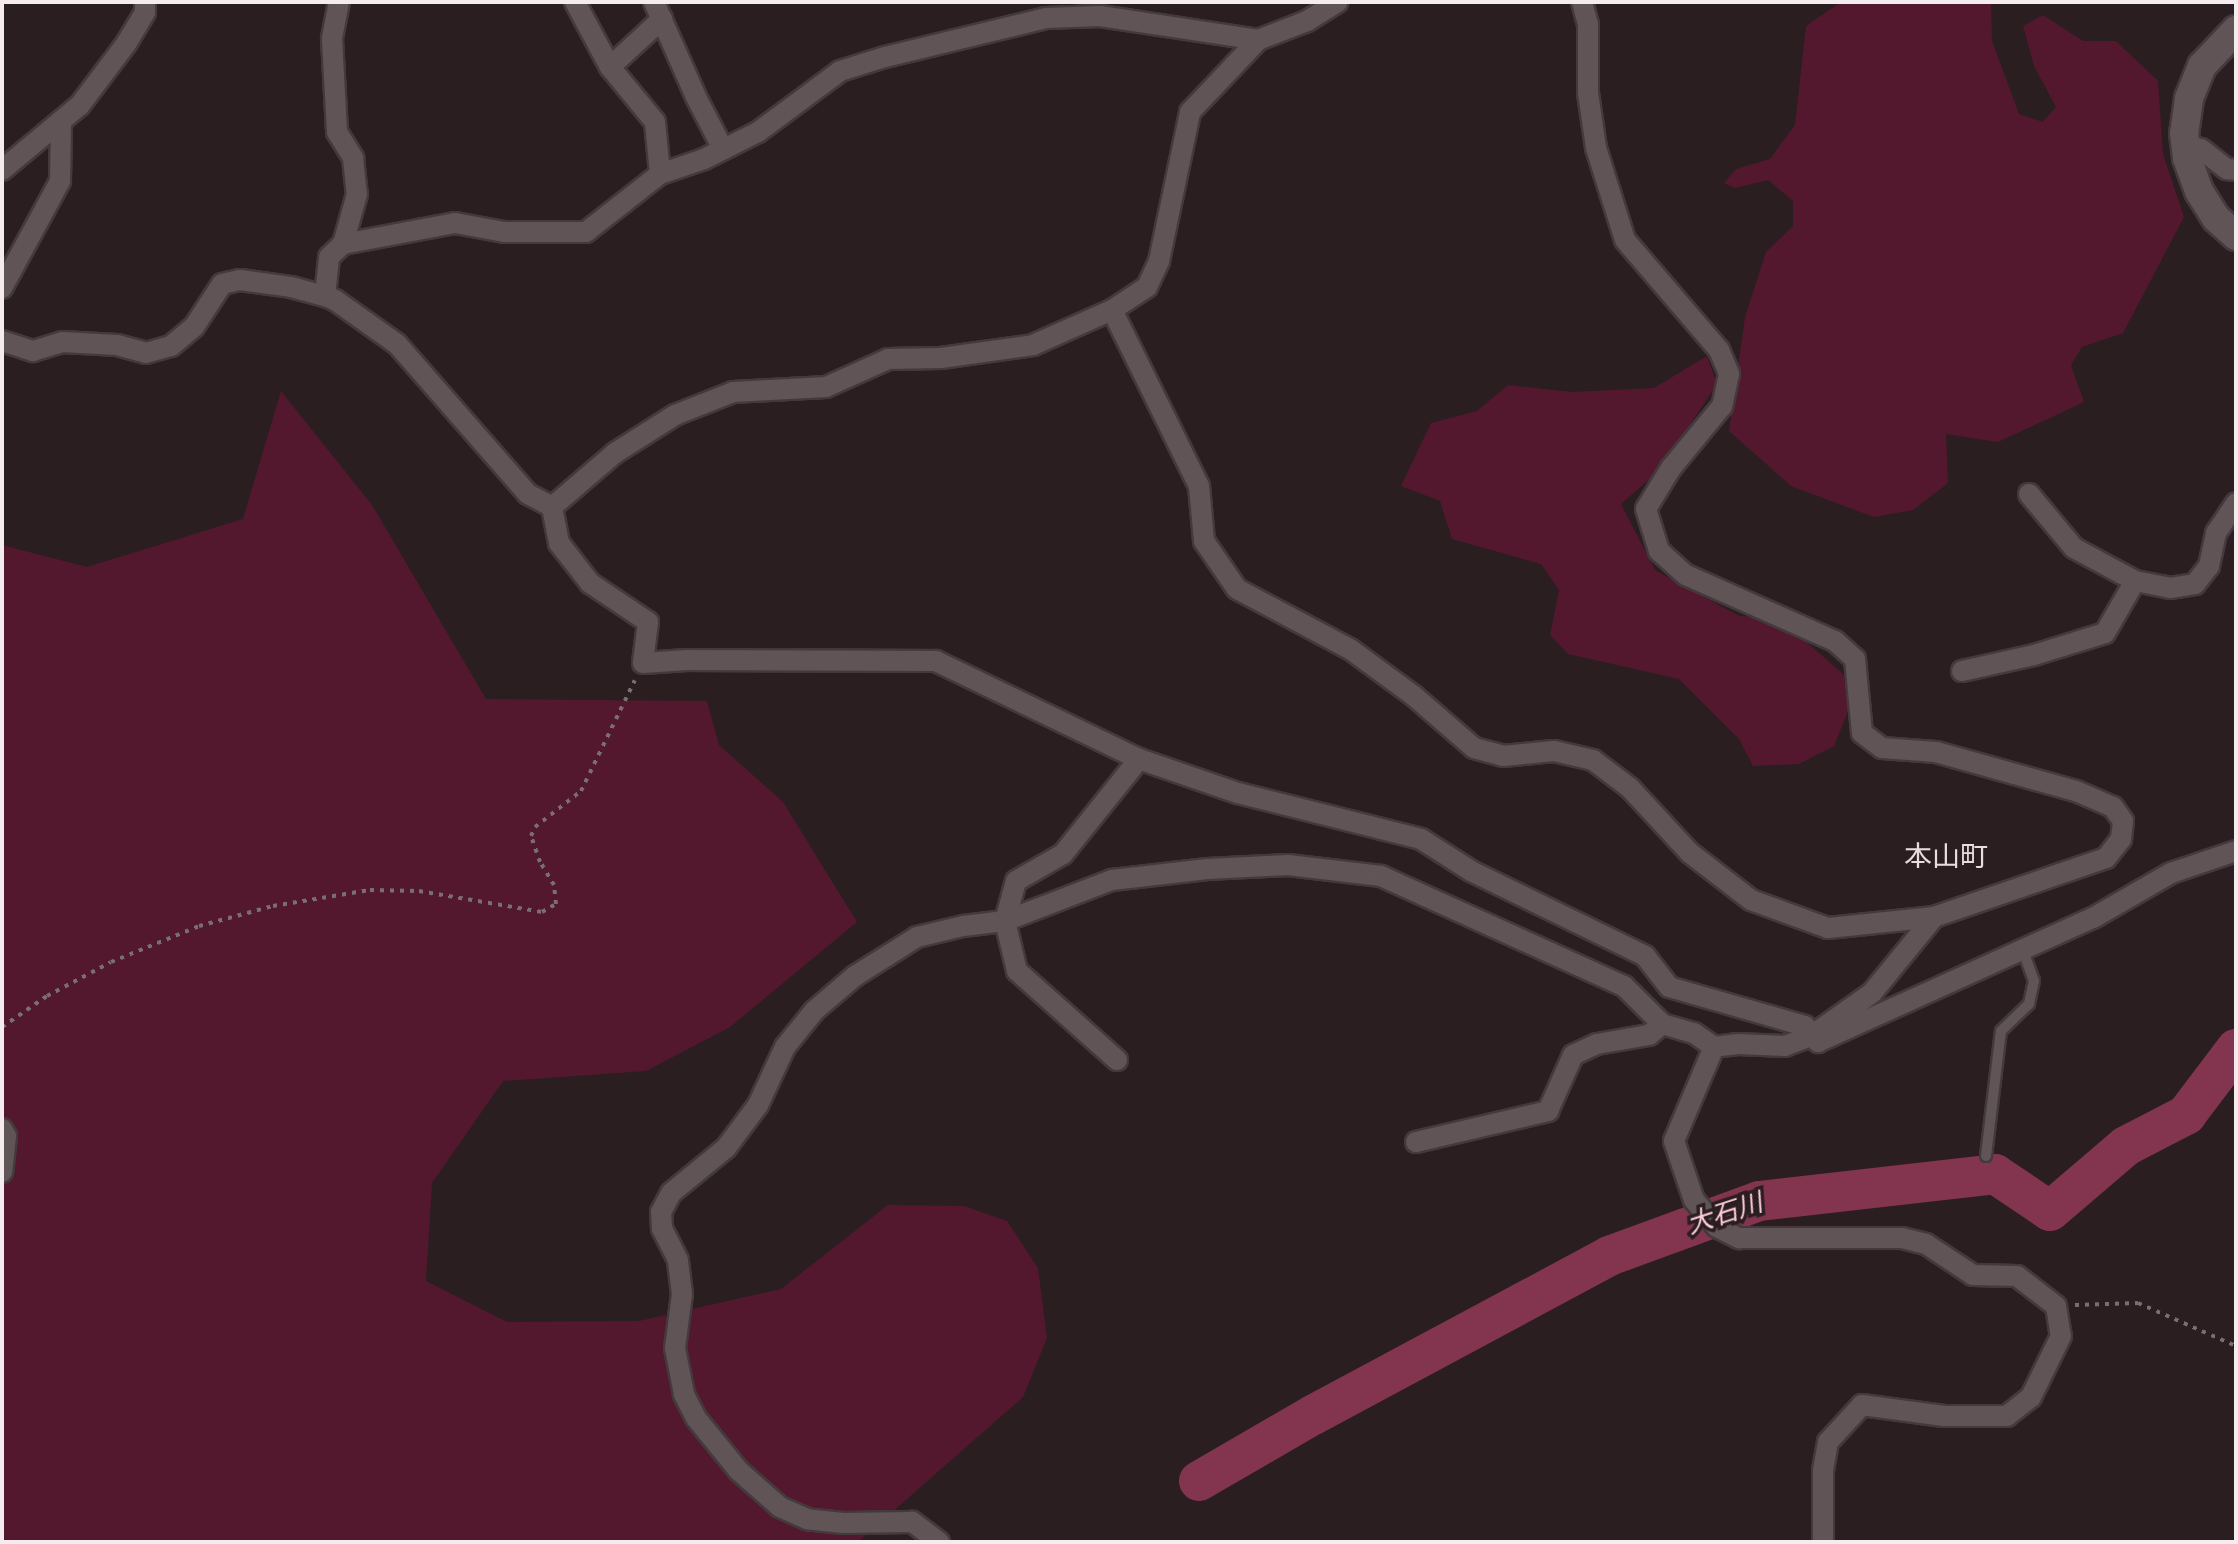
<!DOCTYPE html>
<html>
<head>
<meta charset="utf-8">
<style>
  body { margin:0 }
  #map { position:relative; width:2238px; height:1544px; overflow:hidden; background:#2a1e21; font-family:"Sofia Sans Condensed","Noto Sans JP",sans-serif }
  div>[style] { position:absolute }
  .green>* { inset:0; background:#53182e }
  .river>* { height:40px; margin:-20px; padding:0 20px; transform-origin:20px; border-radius:20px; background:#833550 }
  .path>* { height:4px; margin-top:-2px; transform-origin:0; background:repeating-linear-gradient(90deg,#796f71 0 4px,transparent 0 10px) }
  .roads { filter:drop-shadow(2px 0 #443a3d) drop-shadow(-2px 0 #443a3d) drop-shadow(0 2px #443a3d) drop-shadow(0 -2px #443a3d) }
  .service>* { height:10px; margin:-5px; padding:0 5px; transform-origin:5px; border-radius:5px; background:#615457 }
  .minor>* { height:20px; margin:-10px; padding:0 10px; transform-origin:10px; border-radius:10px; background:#615457 }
  .secondary>* { height:28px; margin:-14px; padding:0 14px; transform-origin:14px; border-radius:14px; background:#615457 }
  span { translate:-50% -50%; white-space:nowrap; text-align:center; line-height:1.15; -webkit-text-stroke:7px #2a1e21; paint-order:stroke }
  .water-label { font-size:26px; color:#fecedb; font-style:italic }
  .quarter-label { font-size:28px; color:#eadbdf }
  .frame { position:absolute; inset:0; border:4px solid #f4ecee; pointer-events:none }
</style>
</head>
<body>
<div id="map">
  <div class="green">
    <div style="clip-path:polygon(1841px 2px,1991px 2px,1992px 41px,2019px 114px,2043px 122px,2056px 107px,2034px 66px,2023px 26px,2043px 15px,2083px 41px,2116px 41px,2158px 81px,2163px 154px,2184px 217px,2123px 333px,2082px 347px,2071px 365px,2084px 402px,1998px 442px,1946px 434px,1948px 483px,1913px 510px,1874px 517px,1791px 486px,1729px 431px,1745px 317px,1766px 252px,1793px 226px,1793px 201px,1768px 180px,1735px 188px,1724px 183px,1736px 169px,1770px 159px,1795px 125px,1806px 26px)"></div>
    <div style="clip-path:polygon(1707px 356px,1717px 384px,1660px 470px,1621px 504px,1655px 570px,1739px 616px,1779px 618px,1843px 674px,1851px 704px,1834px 746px,1799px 764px,1753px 766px,1739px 739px,1679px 679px,1568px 654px,1550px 635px,1559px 590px,1541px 564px,1452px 539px,1440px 501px,1401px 486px,1431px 423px,1477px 411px,1508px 385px,1572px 392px,1654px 388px)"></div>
    <div style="clip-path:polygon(281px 391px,372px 505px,486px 699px,707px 701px,719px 745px,783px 802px,857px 922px,730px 1027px,646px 1071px,503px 1081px,432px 1183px,426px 1281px,507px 1322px,639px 1321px,781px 1289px,888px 1205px,964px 1206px,1007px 1221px,1038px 1268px,1047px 1338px,1023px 1397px,858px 1542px,2px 1542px,2px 545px,87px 567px,243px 519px)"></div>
  </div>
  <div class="river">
    <div style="left:1199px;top:1481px;width:132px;rotate:-30.1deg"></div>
    <div style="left:1313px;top:1415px;width:336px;rotate:-28.2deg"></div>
    <div style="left:1609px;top:1256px;width:160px;rotate:-20.1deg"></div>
    <div style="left:1759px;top:1201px;width:238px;rotate:-6.5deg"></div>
    <div style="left:1995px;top:1174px;width:66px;rotate:33.9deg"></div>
    <div style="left:2050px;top:1211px;width:100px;rotate:-40.5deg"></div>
    <div style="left:2126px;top:1146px;width:68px;rotate:-27.3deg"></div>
    <div style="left:2186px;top:1115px;width:83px;rotate:-52.9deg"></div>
  </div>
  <div class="path">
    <div style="left:2px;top:1027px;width:55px;rotate:-34.6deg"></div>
    <div style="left:47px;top:996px;width:72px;rotate:-28deg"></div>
    <div style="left:111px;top:962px;width:95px;rotate:-22.2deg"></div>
    <div style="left:199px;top:926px;width:77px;rotate:-15.1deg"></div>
    <div style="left:273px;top:906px;width:98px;rotate:-9.4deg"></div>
    <div style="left:370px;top:890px;width:49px;rotate:1.2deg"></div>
    <div style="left:419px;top:891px;width:125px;rotate:9.7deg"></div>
    <div style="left:542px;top:912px;width:16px;rotate:-30deg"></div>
    <div style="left:556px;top:904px;width:19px;rotate:-96deg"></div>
    <div style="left:554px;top:885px;width:27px;rotate:-121deg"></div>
    <div style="left:540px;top:862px;width:28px;rotate:-109deg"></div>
    <div style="left:531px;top:836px;width:10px;rotate:-66deg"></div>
    <div style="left:535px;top:827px;width:58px;rotate:-38deg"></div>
    <div style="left:581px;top:791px;width:123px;rotate:-64.1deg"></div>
    <div style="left:2075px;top:1305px;width:63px;rotate:-1.8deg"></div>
    <div style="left:2138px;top:1303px;width:107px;rotate:23.7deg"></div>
  </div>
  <div class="roads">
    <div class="service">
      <div style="left:1986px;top:1156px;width:126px;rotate:-83.2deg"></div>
      <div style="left:2001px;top:1031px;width:39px;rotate:-44deg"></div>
      <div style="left:2029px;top:1004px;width:24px;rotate:-78deg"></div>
      <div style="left:2034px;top:981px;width:32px;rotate:-110deg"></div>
    </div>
    <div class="minor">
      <div style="left:339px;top:2px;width:38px;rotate:101deg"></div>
      <div style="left:332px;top:39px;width:93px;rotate:86.9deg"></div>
      <div style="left:337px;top:132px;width:31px;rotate:58deg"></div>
      <div style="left:353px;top:158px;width:36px;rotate:84deg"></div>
      <div style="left:357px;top:194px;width:52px;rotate:105.6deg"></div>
      <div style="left:575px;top:2px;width:74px;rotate:61.7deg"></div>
      <div style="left:610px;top:67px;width:71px;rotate:50.7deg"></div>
      <div style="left:655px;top:122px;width:52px;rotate:84.5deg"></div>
      <div style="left:654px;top:2px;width:104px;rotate:66.1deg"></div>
      <div style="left:696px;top:97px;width:59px;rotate:62.6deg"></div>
      <div style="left:1582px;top:2px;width:24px;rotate:75deg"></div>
      <div style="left:1588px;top:25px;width:68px;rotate:90deg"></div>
      <div style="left:1588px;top:93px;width:56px;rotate:81.7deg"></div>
      <div style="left:1596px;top:148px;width:96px;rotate:72.5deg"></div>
      <div style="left:1625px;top:240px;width:145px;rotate:49.5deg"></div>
      <div style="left:1719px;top:350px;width:26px;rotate:67deg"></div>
      <div style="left:1729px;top:374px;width:33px;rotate:102deg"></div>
      <div style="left:1722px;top:406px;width:80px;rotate:129.4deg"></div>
      <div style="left:1671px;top:468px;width:48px;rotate:121.4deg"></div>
      <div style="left:1646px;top:509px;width:44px;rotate:72.8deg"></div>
      <div style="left:1659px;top:551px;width:36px;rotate:42deg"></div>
      <div style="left:1686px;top:575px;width:163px;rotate:23.9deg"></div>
      <div style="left:1835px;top:641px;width:27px;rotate:42deg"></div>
      <div style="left:1855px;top:659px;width:74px;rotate:84.6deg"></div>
      <div style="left:1862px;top:733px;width:25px;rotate:37deg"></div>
      <div style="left:1882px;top:748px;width:54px;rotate:4.2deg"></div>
      <div style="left:1936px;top:752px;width:145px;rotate:15.6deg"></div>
      <div style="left:2076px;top:791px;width:40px;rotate:23.4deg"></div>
      <div style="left:2113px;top:807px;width:17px;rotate:54deg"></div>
      <div style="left:2123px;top:821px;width:18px;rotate:96deg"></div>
      <div style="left:2121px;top:839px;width:24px;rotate:128deg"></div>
      <div style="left:2106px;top:858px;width:182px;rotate:161.1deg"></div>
      <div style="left:1934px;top:917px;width:98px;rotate:129.2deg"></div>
      <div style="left:1872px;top:993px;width:75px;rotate:144.8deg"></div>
      <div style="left:1811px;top:1036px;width:28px;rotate:159deg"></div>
      <div style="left:1785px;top:1046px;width:47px;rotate:-177.6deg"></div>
      <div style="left:1738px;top:1044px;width:24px;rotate:173deg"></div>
      <div style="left:1714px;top:1047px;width:102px;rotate:113.1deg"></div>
      <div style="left:1674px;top:1141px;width:62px;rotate:71.3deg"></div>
      <div style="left:1694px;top:1200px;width:35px;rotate:50deg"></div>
      <div style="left:1717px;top:1227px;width:25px;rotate:27deg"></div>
      <div style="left:1739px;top:1238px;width:163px"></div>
      <div style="left:1902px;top:1238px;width:25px;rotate:14deg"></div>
      <div style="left:1926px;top:1244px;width:56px;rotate:33.4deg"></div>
      <div style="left:1973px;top:1275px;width:44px;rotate:1.3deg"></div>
      <div style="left:2017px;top:1276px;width:49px;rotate:37.6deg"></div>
      <div style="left:2056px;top:1306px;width:30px;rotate:81deg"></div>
      <div style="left:2061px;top:1336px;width:68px;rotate:116.2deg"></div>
      <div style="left:2031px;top:1397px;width:31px;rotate:142deg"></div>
      <div style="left:2007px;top:1416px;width:63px;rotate:180deg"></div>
      <div style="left:1944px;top:1416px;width:83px;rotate:-172.4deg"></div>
      <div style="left:1862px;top:1405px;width:50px;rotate:132.6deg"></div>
      <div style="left:1828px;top:1442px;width:29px;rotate:100deg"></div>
      <div style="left:1823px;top:1471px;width:71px;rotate:90deg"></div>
      <div style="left:610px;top:67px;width:71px;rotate:-42.7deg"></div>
      <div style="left:2185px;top:145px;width:16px;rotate:14deg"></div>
      <div style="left:2201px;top:149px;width:33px;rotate:38deg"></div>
      <div style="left:2227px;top:169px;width:9px;rotate:6deg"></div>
      <div style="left:2px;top:170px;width:102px;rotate:-39.8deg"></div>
      <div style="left:80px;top:105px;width:76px;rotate:-53deg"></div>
      <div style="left:126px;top:44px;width:37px;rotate:-59deg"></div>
      <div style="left:145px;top:12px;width:10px;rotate:-90deg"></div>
      <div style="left:2px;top:288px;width:122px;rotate:-61.5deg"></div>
      <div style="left:60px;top:181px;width:60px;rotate:-89deg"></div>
      <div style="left:325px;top:296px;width:39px;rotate:-84deg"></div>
      <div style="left:329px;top:257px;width:19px;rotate:-43deg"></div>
      <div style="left:343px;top:244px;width:114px;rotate:-10.6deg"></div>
      <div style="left:455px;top:223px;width:50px;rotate:10.4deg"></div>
      <div style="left:504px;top:232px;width:82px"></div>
      <div style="left:586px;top:232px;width:94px;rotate:-38.1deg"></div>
      <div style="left:660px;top:174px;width:46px;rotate:-18.8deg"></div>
      <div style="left:704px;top:159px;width:60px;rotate:-26.6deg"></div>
      <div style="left:758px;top:132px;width:102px;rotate:-36.6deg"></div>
      <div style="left:840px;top:71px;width:47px;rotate:-17.3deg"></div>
      <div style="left:885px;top:57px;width:166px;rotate:-13.6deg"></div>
      <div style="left:1046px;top:18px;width:54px;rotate:-2.1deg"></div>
      <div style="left:1100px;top:16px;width:160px;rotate:8.6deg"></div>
      <div style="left:1112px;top:310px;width:196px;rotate:63.7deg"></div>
      <div style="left:1199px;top:486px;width:55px;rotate:84.8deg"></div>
      <div style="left:1204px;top:541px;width:58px;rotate:55.5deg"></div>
      <div style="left:1237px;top:589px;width:128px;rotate:28deg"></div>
      <div style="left:1350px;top:649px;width:79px;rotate:36.3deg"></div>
      <div style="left:1414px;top:696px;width:79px;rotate:40.9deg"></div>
      <div style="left:1474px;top:748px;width:30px;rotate:15deg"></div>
      <div style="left:1503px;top:756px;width:51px;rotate:-5.6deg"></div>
      <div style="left:1554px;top:751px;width:40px;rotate:13deg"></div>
      <div style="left:1593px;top:760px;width:46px;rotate:37.1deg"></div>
      <div style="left:1630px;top:788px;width:88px;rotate:47.3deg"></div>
      <div style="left:1690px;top:853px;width:77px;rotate:37.6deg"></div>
      <div style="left:1751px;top:900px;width:82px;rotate:20deg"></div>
      <div style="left:1828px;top:928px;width:107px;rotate:-5.9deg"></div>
      <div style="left:2px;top:341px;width:33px;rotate:18deg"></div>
      <div style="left:33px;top:351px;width:30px;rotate:-17deg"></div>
      <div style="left:62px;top:342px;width:55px;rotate:3.1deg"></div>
      <div style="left:117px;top:345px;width:30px;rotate:15deg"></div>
      <div style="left:146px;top:353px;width:26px;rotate:-16deg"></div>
      <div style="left:171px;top:346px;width:30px;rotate:-40deg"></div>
      <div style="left:194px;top:327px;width:51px;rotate:-56.9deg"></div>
      <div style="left:222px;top:284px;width:18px;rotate:-13deg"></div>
      <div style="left:240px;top:280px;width:51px;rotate:7.8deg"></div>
      <div style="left:291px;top:287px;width:35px;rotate:15deg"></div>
      <div style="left:325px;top:296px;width:11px;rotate:22deg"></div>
      <div style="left:335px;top:300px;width:76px;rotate:35.4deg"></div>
      <div style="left:397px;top:344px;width:199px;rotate:48.9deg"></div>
      <div style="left:528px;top:494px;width:27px;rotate:28deg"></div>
      <div style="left:552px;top:507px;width:83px;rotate:-40.6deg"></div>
      <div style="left:615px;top:453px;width:71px;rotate:-32.3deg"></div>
      <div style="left:675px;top:415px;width:62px;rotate:-21.6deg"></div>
      <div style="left:733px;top:392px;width:93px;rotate:-3.1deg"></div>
      <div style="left:826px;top:387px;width:68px;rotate:-24.3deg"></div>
      <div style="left:888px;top:359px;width:53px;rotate:-1.1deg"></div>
      <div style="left:941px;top:358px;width:93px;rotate:-8deg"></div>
      <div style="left:1033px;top:345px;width:86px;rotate:-23.9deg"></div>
      <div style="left:1112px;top:310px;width:42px;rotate:-33.3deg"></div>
      <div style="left:1147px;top:287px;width:29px;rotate:-65deg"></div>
      <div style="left:1159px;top:261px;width:152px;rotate:-78.2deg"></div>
      <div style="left:1190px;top:112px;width:99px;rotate:-46.6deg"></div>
      <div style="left:1258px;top:40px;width:53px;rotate:-21.2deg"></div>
      <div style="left:1307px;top:21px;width:36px;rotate:-32deg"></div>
      <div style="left:2029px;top:494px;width:70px;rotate:50.2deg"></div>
      <div style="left:2074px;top:548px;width:69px;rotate:28.4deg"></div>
      <div style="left:2135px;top:581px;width:36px;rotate:11deg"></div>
      <div style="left:2170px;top:588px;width:25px;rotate:-9deg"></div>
      <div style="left:2195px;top:584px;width:23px;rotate:-52deg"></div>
      <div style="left:2209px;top:566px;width:34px;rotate:-78deg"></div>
      <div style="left:2216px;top:533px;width:36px;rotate:-56deg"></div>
      <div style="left:552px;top:507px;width:37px;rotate:79deg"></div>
      <div style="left:559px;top:543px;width:51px;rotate:52.2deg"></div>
      <div style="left:590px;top:583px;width:70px;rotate:33.9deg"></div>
      <div style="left:648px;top:622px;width:41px;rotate:97deg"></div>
      <div style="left:643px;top:663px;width:44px;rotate:-3.9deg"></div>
      <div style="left:687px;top:660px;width:249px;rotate:0.2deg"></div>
      <div style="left:936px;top:661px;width:225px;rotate:25.8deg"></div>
      <div style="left:1139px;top:759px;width:105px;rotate:19deg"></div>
      <div style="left:1238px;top:793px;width:189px;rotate:14.1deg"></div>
      <div style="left:1421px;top:839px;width:59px;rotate:32.6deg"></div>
      <div style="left:1471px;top:871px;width:194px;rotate:26deg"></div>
      <div style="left:1645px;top:956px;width:39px;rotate:52deg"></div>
      <div style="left:1669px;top:987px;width:141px;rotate:16deg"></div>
      <div style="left:1805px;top:1026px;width:21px;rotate:51deg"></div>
      <div style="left:1818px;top:1042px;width:302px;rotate:-24.3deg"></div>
      <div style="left:2093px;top:918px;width:90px;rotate:-30deg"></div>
      <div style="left:2171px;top:873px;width:69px;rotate:-18.7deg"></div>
      <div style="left:1962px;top:671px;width:74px;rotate:-12.5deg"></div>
      <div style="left:2034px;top:655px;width:74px;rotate:-17.2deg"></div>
      <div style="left:2105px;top:633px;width:60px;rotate:-60deg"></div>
      <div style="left:1117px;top:1060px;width:134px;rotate:-138.3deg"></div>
      <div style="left:1017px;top:971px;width:51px;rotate:-103.5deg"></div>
      <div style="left:1005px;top:921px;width:41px;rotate:-74.6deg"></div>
      <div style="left:1016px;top:881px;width:54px;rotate:-29.9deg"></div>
      <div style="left:1063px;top:854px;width:122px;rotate:-51.3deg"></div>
      <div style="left:2px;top:1129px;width:8px;rotate:60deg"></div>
      <div style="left:6px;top:1136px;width:36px;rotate:96deg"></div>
      <div style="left:1416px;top:1142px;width:136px;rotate:-13.2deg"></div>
      <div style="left:1548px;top:1111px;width:61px;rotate:-65.9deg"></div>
      <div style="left:1573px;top:1055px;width:26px;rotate:-25deg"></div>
      <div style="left:1597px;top:1044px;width:53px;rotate:-9.8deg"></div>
      <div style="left:1649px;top:1035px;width:17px;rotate:-40deg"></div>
      <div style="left:939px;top:1542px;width:34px;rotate:-143deg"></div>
      <div style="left:912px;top:1522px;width:69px;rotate:179.2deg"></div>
      <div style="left:843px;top:1523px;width:36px;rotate:-174deg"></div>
      <div style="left:807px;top:1519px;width:30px;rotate:-156deg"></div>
      <div style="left:780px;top:1507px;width:55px;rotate:-138.7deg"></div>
      <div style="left:739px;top:1471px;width:68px;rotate:-129.1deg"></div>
      <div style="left:696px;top:1418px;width:27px;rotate:-117deg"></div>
      <div style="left:684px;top:1394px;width:47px;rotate:-101.1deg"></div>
      <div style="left:675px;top:1348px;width:54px;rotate:-82.6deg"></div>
      <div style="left:682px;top:1294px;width:34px;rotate:-97deg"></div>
      <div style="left:678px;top:1260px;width:35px;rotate:-117deg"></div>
      <div style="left:662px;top:1229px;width:17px;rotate:-93deg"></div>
      <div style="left:661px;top:1212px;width:21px;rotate:-62deg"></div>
      <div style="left:671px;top:1193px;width:71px;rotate:-39.3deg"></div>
      <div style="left:726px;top:1148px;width:54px;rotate:-53.3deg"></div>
      <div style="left:758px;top:1105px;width:64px;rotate:-65deg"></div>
      <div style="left:785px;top:1047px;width:46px;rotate:-51.1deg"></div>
      <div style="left:814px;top:1011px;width:54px;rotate:-40.5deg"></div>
      <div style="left:855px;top:976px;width:73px;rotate:-32.2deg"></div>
      <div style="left:917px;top:937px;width:47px;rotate:-13.4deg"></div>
      <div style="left:963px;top:926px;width:42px;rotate:-6.8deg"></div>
      <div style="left:1005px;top:921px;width:115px;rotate:-21deg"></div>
      <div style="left:1112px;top:880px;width:96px;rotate:-6.6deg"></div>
      <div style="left:1207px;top:869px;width:81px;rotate:-2.8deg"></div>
      <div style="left:1288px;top:865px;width:94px;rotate:6.7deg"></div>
      <div style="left:1381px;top:876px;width:267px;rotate:24.4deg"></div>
      <div style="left:1624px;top:986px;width:54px;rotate:45deg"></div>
      <div style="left:1662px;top:1024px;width:33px;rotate:16deg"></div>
      <div style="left:1694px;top:1033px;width:24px;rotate:35deg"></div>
    </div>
    <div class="secondary">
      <div style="left:2236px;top:30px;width:50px;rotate:133.4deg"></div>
      <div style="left:2202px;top:66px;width:35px;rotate:112deg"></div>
      <div style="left:2189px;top:99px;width:34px;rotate:98deg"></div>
      <div style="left:2184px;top:133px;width:25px;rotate:83deg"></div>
      <div style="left:2187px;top:158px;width:35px;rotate:70deg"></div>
      <div style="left:2199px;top:191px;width:32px;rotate:58deg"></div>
      <div style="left:2216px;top:218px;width:27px;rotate:42deg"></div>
    </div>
  </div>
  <div class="water-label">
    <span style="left:1725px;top:1215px;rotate:-18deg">大石川</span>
  </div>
  <div class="quarter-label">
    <span style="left:1946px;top:858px">本山町</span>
  </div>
  <div class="frame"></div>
</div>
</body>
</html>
